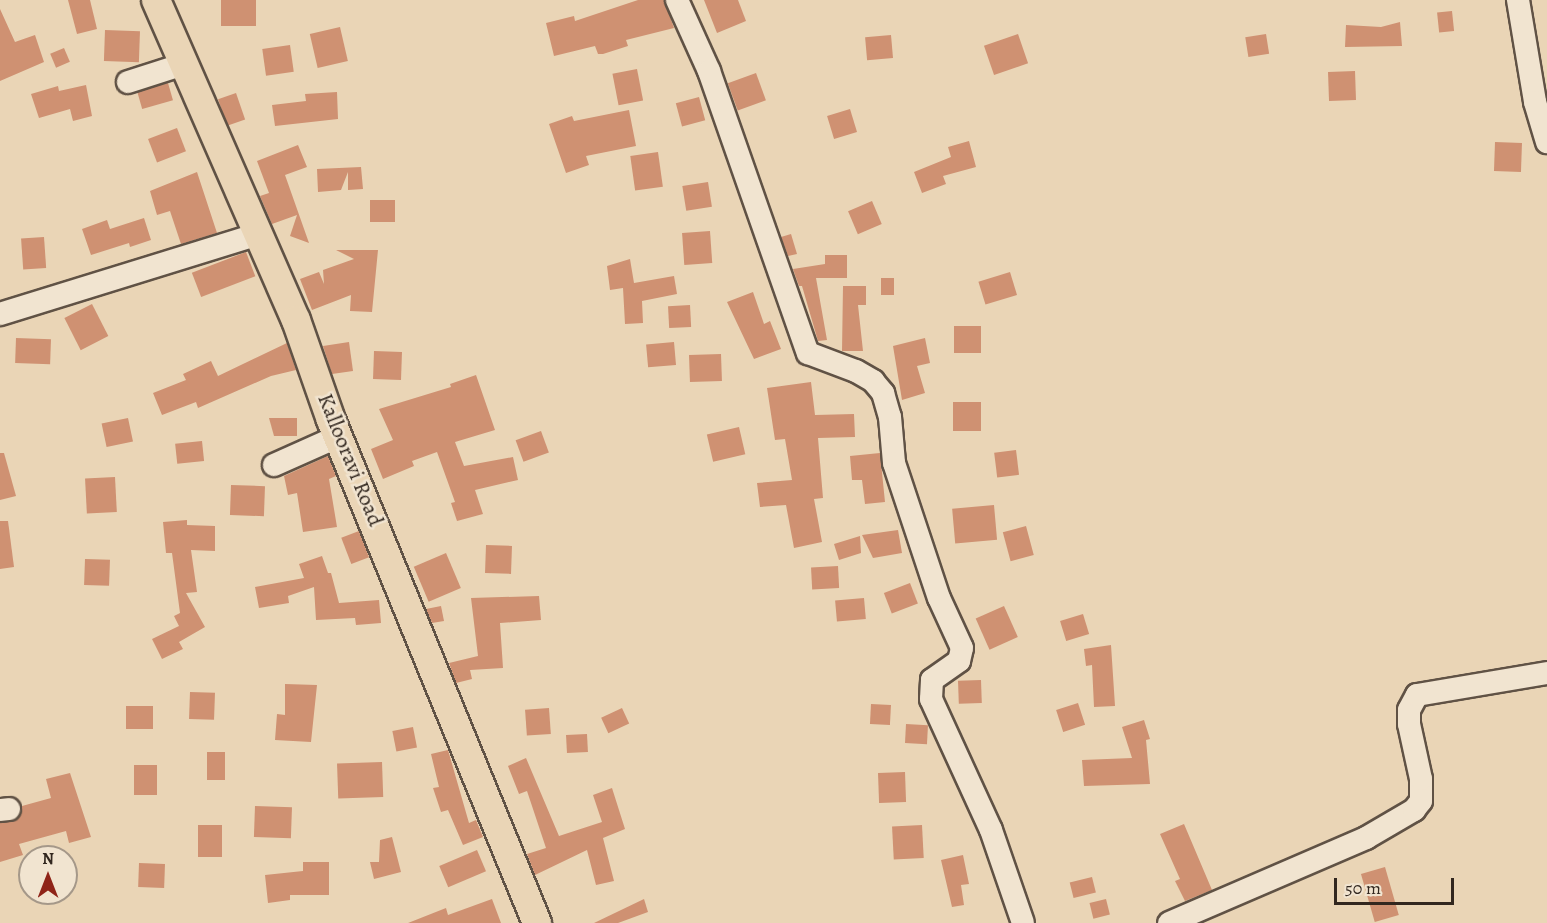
<!DOCTYPE html>
<html>
<head>
<meta charset="utf-8">
<style>
  body { margin:0 }
  #map { position:relative; width:1547px; height:923px; overflow:hidden; background:#ead5b6; font-family:Alegreya,serif }
  div>[style] { position:absolute }
  .building>* { inset:0; background:#cf9172; transform-origin:0 0 }
  .roads { filter:drop-shadow(2px 0 #605245) drop-shadow(-2px 0 #605245) drop-shadow(0 2px #605245) drop-shadow(0 -2px #605245) }
  .minor>* { height:22px; margin:-11px; padding:0 11px; transform-origin:11px; border-radius:11px; background:#f1e4d0 }
  .major>* { height:28px; margin:-14px; padding:0 14px; transform-origin:14px; border-radius:14px; background:#ead5b6 }
  span { translate:-50% -50%; white-space:nowrap; text-align:center; line-height:1.15; -webkit-text-stroke:5px #f1e4d0; paint-order:stroke }
  .street-label { font-size:22px; color:#32271f }
  .north { position:absolute; left:18px; top:845px; width:60px; height:60px; box-sizing:border-box; background:#f1e4d0; border:2px solid #a59889; border-radius:50%; rotate:0deg; font-size:16px; font-weight:700; line-height:24px; text-align:center; color:#32271f }
  .north::after { content:''; display:block; margin:auto; width:21px; height:27px; background:#8f2418; clip-path:polygon(50% 0,100% 100%,50% 72%,0 100%) }
  .scale { position:absolute; left:1334px; top:878px; width:120px; height:27px; box-sizing:border-box; border:3px solid #32271f; border-top:0; padding-left:8px; font-size:18px; line-height:21px; white-space:nowrap; color:#32271f; -webkit-text-stroke:4px #f1e4d0; paint-order:stroke }
</style>
</head>
<body>
<div id="map">
  <div class="building">
    <div style="clip-path:polygon(68px 0,90px 0,97px 29px,77px 34px)"></div>
    <div style="left:221px;top:0;width:35px;height:26px"></div>
    <div style="clip-path:polygon(638px 0,664px 0,674px 28px,626px 40px,628px 46px,603px 54px,598px 54px,595px 46px,554px 56px,546px 23px,574px 16px,575px 21px)"></div>
    <div style="clip-path:polygon(704px 0,738px 0,746px 21px,717px 33px)"></div>
    <div style="clip-path:polygon(0 9px,15px 42px,35px 35px,44px 62px,0 81px)"></div>
    <div style="left:1452px;top:11px;width:20px;height:15px;rotate:84deg"></div>
    <div style="clip-path:polygon(1400px 22px,1402px 46px,1345px 47px,1346px 25px,1381px 27px)"></div>
    <div style="left:340px;top:27px;width:35px;height:31px;rotate:77deg"></div>
    <div style="left:105px;top:30px;width:35px;height:31px;rotate:2deg"></div>
    <div style="left:1018px;top:34px;width:31px;height:36px;rotate:71deg"></div>
    <div style="left:1266px;top:34px;width:20px;height:21px;rotate:81deg"></div>
    <div style="left:891px;top:35px;width:23px;height:26px;rotate:85deg"></div>
    <div style="left:290px;top:45px;width:27px;height:28px;rotate:82deg"></div>
    <div style="left:64px;top:48px;width:15px;height:15px;rotate:67deg"></div>
    <div style="left:637px;top:69px;width:32px;height:25px;rotate:79deg"></div>
    <div style="left:1355px;top:71px;width:29px;height:27px;rotate:88deg"></div>
    <div style="left:756px;top:73px;width:29px;height:30px;rotate:70deg"></div>
    <div style="left:168px;top:83px;width:18px;height:32px;rotate:74deg"></div>
    <div style="clip-path:polygon(86px 85px,92px 116px,73px 121px,70px 109px,39px 118px,31px 94px,58px 86px,59px 91px)"></div>
    <div style="clip-path:polygon(337px 92px,338px 119px,275px 126px,272px 105px,306px 101px,305px 94px)"></div>
    <div style="left:236px;top:93px;width:28px;height:19px;rotate:71deg"></div>
    <div style="left:699px;top:97px;width:24px;height:24px;rotate:75deg"></div>
    <div style="left:850px;top:109px;width:24px;height:24px;rotate:73deg"></div>
    <div style="clip-path:polygon(629px 110px,636px 146px,586px 156px,589px 165px,566px 173px,549px 124px,572px 116px,574px 121px)"></div>
    <div style="left:177px;top:128px;width:25px;height:31px;rotate:69deg"></div>
    <div style="clip-path:polygon(969px 141px,976px 167px,943px 176px,946px 184px,922px 193px,914px 172px,951px 157px,948px 147px)"></div>
    <div style="left:1495px;top:142px;width:27px;height:29px;rotate:2deg"></div>
    <div style="clip-path:polygon(298px 145px,307px 167px,285px 175px,309px 243px,290px 236px,297px 215px,272px 224px,260px 196px,269px 193px,257px 161px)"></div>
    <div style="left:658px;top:152px;width:35px;height:28px;rotate:82deg"></div>
    <div style="clip-path:polygon(361px 167px,363px 189px,348px 190px,348px 172px,341px 190px,318px 192px,317px 169px)"></div>
    <div style="clip-path:polygon(197px 172px,217px 233px,181px 244px,170px 211px,157px 215px,150px 191px)"></div>
    <div style="left:708px;top:182px;width:25px;height:26px;rotate:81deg"></div>
    <div style="left:370px;top:200px;width:25px;height:22px"></div>
    <div style="left:872px;top:201px;width:25px;height:26px;rotate:67deg"></div>
    <div style="clip-path:polygon(144px 218px,151px 240px,130px 247px,129px 243px,91px 255px,82px 229px,107px 220px,110px 229px)"></div>
    <div style="left:710px;top:231px;width:32px;height:28px;rotate:86deg"></div>
    <div style="clip-path:polygon(791px 234px,797px 254px,788px 256px,781px 237px)"></div>
    <div style="left:44px;top:237px;width:31px;height:23px;rotate:86deg"></div>
    <div style="clip-path:polygon(336px 250px,378px 250px,372px 312px,350px 311px,351px 295px,312px 310px,300px 279px,319px 272px,324px 284px,323px 270px,354px 259px)"></div>
    <div style="left:246px;top:252px;width:26px;height:58px;rotate:69deg"></div>
    <div style="clip-path:polygon(825px 255px,847px 255px,847px 278px,816px 278px,827px 340px,818px 341px,802px 286px,799px 286px,793px 269px,825px 264px)"></div>
    <div style="clip-path:polygon(630px 259px,634px 283px,674px 276px,677px 294px,642px 301px,643px 323px,625px 324px,623px 288px,610px 290px,607px 266px)"></div>
    <div style="left:1010px;top:272px;width:24px;height:33px;rotate:73deg"></div>
    <div style="left:881px;top:278px;width:13px;height:17px"></div>
    <div style="clip-path:polygon(843px 286px,866px 286px,866px 305px,858px 305px,863px 351px,842px 351px)"></div>
    <div style="clip-path:polygon(753px 292px,764px 324px,770px 321px,781px 349px,754px 359px,727px 302px)"></div>
    <div style="left:92px;top:304px;width:36px;height:31px;rotate:63deg"></div>
    <div style="left:690px;top:305px;width:22px;height:22px;rotate:87deg"></div>
    <div style="left:954px;top:326px;width:27px;height:27px"></div>
    <div style="left:16px;top:338px;width:35px;height:25px;rotate:2deg"></div>
    <div style="clip-path:polygon(925px 338px,930px 363px,917px 366px,925px 393px,902px 400px,893px 346px)"></div>
    <div style="clip-path:polygon(349px 342px,353px 371px,332px 374px,323px 346px)"></div>
    <div style="left:674px;top:342px;width:23px;height:28px;rotate:85deg"></div>
    <div style="clip-path:polygon(287px 343px,296px 370px,271px 376px,198px 408px,196px 402px,162px 415px,153px 393px,186px 380px,183px 374px,211px 361px,218px 376px)"></div>
    <div style="left:374px;top:351px;width:28px;height:28px;rotate:2deg"></div>
    <div style="left:721px;top:354px;width:27px;height:32px;rotate:88deg"></div>
    <div style="clip-path:polygon(476px 375px,495px 430px,455px 442px,464px 466px,513px 457px,518px 480px,475px 490px,483px 514px,457px 521px,451px 503px,455px 502px,437px 452px,412px 461px,414px 466px,383px 479px,371px 449px,393px 440px,379px 409px,451px 387px,450px 384px)"></div>
    <div style="clip-path:polygon(811px 382px,815px 415px,854px 414px,855px 437px,818px 438px,823px 498px,814px 499px,822px 542px,794px 548px,786px 505px,760px 507px,757px 483px,792px 480px,785px 439px,775px 440px,767px 388px)"></div>
    <div style="left:953px;top:402px;width:28px;height:29px"></div>
    <div style="left:128px;top:418px;width:24px;height:27px;rotate:78deg"></div>
    <div style="clip-path:polygon(269px 418px,297px 418px,297px 436px,274px 436px)"></div>
    <div style="left:739px;top:427px;width:28px;height:33px;rotate:77deg"></div>
    <div style="left:541px;top:431px;width:23px;height:27px;rotate:70deg"></div>
    <div style="left:202px;top:441px;width:20px;height:27px;rotate:84deg"></div>
    <div style="left:1016px;top:450px;width:25px;height:22px;rotate:83deg"></div>
    <div style="clip-path:polygon(0 453px,4px 453px,16px 496px,0 500px)"></div>
    <div style="clip-path:polygon(880px 453px,885px 502px,865px 504px,862px 480px,852px 480px,850px 456px)"></div>
    <div style="clip-path:polygon(328px 456px,336px 476px,329px 479px,337px 527px,303px 532px,297px 493px,288px 495px,284px 476px)"></div>
    <div style="left:115px;top:477px;width:35px;height:30px;rotate:87deg"></div>
    <div style="left:231px;top:485px;width:34px;height:30px;rotate:2deg"></div>
    <div style="left:994px;top:505px;width:35px;height:42px;rotate:85deg"></div>
    <div style="clip-path:polygon(187px 520px,187px 525px,215px 526px,215px 551px,191px 550px,197px 592px,186px 593px,205px 627px,179px 642px,183px 649px,162px 659px,152px 639px,179px 626px,174px 616px,180px 613px,172px 553px,166px 553px,163px 522px)"></div>
    <div style="clip-path:polygon(0 521px,8px 521px,14px 567px,0 569px)"></div>
    <div style="left:1026px;top:526px;width:30px;height:24px;rotate:75deg"></div>
    <div style="clip-path:polygon(898px 530px,902px 553px,873px 558px,862px 535px)"></div>
    <div style="left:359px;top:531px;width:28px;height:19px;rotate:69deg"></div>
    <div style="clip-path:polygon(860px 536px,861px 553px,839px 560px,834px 544px)"></div>
    <div style="left:486px;top:545px;width:26px;height:28px;rotate:2deg"></div>
    <div style="left:446px;top:553px;width:38px;height:35px;rotate:67deg"></div>
    <div style="clip-path:polygon(322px 556px,328px 573px,331px 573px,339px 603px,379px 600px,381px 623px,356px 625px,355px 618px,316px 620px,314px 587px,288px 596px,289px 603px,259px 608px,255px 587px,304px 578px,299px 564px)"></div>
    <div style="left:85px;top:559px;width:25px;height:26px;rotate:2deg"></div>
    <div style="left:838px;top:566px;width:22px;height:27px;rotate:87deg"></div>
    <div style="left:910px;top:583px;width:22px;height:28px;rotate:69deg"></div>
    <div style="clip-path:polygon(539px 596px,541px 620px,500px 623px,503px 668px,470px 670px,472px 679px,456px 683px,449px 663px,478px 656px,471px 598px)"></div>
    <div style="left:864px;top:598px;width:21px;height:29px;rotate:85deg"></div>
    <div style="clip-path:polygon(441px 606px,444px 621px,432px 623px,426px 609px)"></div>
    <div style="left:1004px;top:606px;width:34px;height:31px;rotate:66deg"></div>
    <div style="left:1083px;top:614px;width:21px;height:24px;rotate:73deg"></div>
    <div style="clip-path:polygon(1111px 645px,1115px 706px,1094px 707px,1092px 665px,1086px 666px,1084px 649px)"></div>
    <div style="left:981px;top:680px;width:23px;height:23px;rotate:88deg"></div>
    <div style="clip-path:polygon(285px 684px,317px 685px,311px 742px,275px 740px,277px 714px,285px 715px)"></div>
    <div style="left:190px;top:692px;width:25px;height:27px;rotate:2deg"></div>
    <div style="left:1078px;top:703px;width:23px;height:23px;rotate:72deg"></div>
    <div style="left:871px;top:704px;width:20px;height:20px;rotate:3deg"></div>
    <div style="left:126px;top:706px;width:27px;height:23px"></div>
    <div style="left:549px;top:708px;width:26px;height:24px;rotate:86deg"></div>
    <div style="left:622px;top:708px;width:17px;height:23px;rotate:65deg"></div>
    <div style="clip-path:polygon(1144px 720px,1150px 739px,1146px 740px,1150px 784px,1084px 786px,1082px 760px,1132px 758px,1122px 727px)"></div>
    <div style="left:906px;top:724px;width:22px;height:19px;rotate:3deg"></div>
    <div style="left:413px;top:727px;width:21px;height:21px;rotate:79deg"></div>
    <div style="left:587px;top:734px;width:18px;height:21px;rotate:87deg"></div>
    <div style="clip-path:polygon(448px 750px,469px 823px,476px 820px,483px 837px,463px 845px,448px 810px,441px 812px,433px 788px,439px 787px,431px 754px)"></div>
    <div style="left:207px;top:752px;width:18px;height:28px"></div>
    <div style="clip-path:polygon(526px 758px,559px 836px,602px 822px,593px 795px,612px 788px,625px 829px,603px 838px,614px 881px,596px 885px,587px 850px,535px 875px,527px 854px,546px 848px,527px 791px,519px 794px,508px 766px)"></div>
    <div style="left:382px;top:762px;width:35px;height:45px;rotate:88deg"></div>
    <div style="left:134px;top:765px;width:23px;height:30px"></div>
    <div style="left:905px;top:772px;width:30px;height:27px;rotate:88deg"></div>
    <div style="clip-path:polygon(70px 773px,91px 837px,69px 843px,66px 831px,19px 844px,23px 855px,0 862px,0 823px,17px 819px,22px 806px,51px 798px,46px 779px)"></div>
    <div style="left:255px;top:806px;width:37px;height:31px;rotate:2deg"></div>
    <div style="clip-path:polygon(1184px 824px,1212px 890px,1185px 901px,1175px 881px,1180px 879px,1160px 834px)"></div>
    <div style="left:198px;top:825px;width:24px;height:32px"></div>
    <div style="left:922px;top:825px;width:33px;height:30px;rotate:87deg"></div>
    <div style="clip-path:polygon(392px 837px,401px 872px,374px 879px,370px 862px,379px 862px,380px 840px)"></div>
    <div style="left:477px;top:850px;width:23px;height:41px;rotate:67deg"></div>
    <div style="clip-path:polygon(963px 855px,969px 884px,961px 885px,964px 905px,952px 907px,941px 860px)"></div>
    <div style="clip-path:polygon(303px 862px,329px 862px,329px 895px,290px 895px,290px 900px,268px 903px,265px 875px,303px 871px)"></div>
    <div style="left:139px;top:863px;width:26px;height:24px;rotate:2deg"></div>
    <div style="left:1385px;top:867px;width:50px;height:25px;rotate:74deg"></div>
    <div style="left:1092px;top:877px;width:16px;height:23px;rotate:76deg"></div>
    <div style="clip-path:polygon(492px 899px,501px 923px,408px 923px,446px 908px,448px 915px)"></div>
    <div style="clip-path:polygon(644px 899px,648px 912px,618px 923px,594px 923px)"></div>
    <div style="left:1106px;top:899px;width:16px;height:17px;rotate:76deg"></div>
  </div>
  <div class="roads">
    <div class="minor">
      <div style="left:677px;top:0;width:78px;rotate:65.7deg"></div>
      <div style="left:709px;top:71px;width:299px;rotate:70.7deg"></div>
      <div style="left:808px;top:353px;width:51px;rotate:20.6deg"></div>
      <div style="left:856px;top:371px;width:20px;rotate:30deg"></div>
      <div style="left:873px;top:381px;width:16px;rotate:50deg"></div>
      <div style="left:883px;top:393px;width:25px;rotate:74deg"></div>
      <div style="left:890px;top:417px;width:46px;rotate:85deg"></div>
      <div style="left:894px;top:463px;width:142px;rotate:71.6deg"></div>
      <div style="left:939px;top:598px;width:55px;rotate:65.3deg"></div>
      <div style="left:962px;top:648px;width:13px;rotate:103deg"></div>
      <div style="left:959px;top:661px;width:33px;rotate:145deg"></div>
      <div style="left:932px;top:680px;width:19px;rotate:93deg"></div>
      <div style="left:931px;top:699px;width:144px;rotate:65.4deg"></div>
      <div style="left:991px;top:830px;width:98px;rotate:71deg"></div>
      <div style="left:1518px;top:0;width:103px;rotate:80.5deg"></div>
      <div style="left:1535px;top:102px;width:42px;rotate:73.3deg"></div>
      <div style="left:128px;top:82px;width:59px;rotate:-17.8deg"></div>
      <div style="left:0;top:314px;width:270px;rotate:-17.2deg"></div>
      <div style="left:274px;top:465px;width:71px;rotate:-24deg"></div>
      <div style="left:0;top:810px;width:9px;rotate:-6deg"></div>
      <div style="left:1169px;top:923px;width:215px;rotate:-23.3deg"></div>
      <div style="left:1366px;top:838px;width:56px;rotate:-30.3deg"></div>
      <div style="left:1414px;top:810px;width:11px;rotate:-52deg"></div>
      <div style="left:1421px;top:801px;width:22px;rotate:-90deg"></div>
      <div style="left:1421px;top:779px;width:56px;rotate:-102.3deg"></div>
      <div style="left:1409px;top:724px;width:14px;rotate:-90deg"></div>
      <div style="left:1409px;top:710px;width:17px;rotate:-62deg"></div>
      <div style="left:1417px;top:695px;width:132px;rotate:-9.6deg"></div>
    </div>
    <div class="major">
      <div style="left:156px;top:0;width:349px;rotate:66.4deg"></div>
      <div style="left:296px;top:320px;width:106px;rotate:70.7deg"></div>
      <div style="left:331px;top:420px;width:544px;rotate:67.73deg"></div>
    </div>
  </div>
  <div class="street-label">
    <span style="left:350px;top:460px;rotate:68deg">Kallooravi Road</span>
  </div>
  <div class="north">N</div>
  <div class="scale">50 m</div>
</div>
</body>
</html>
